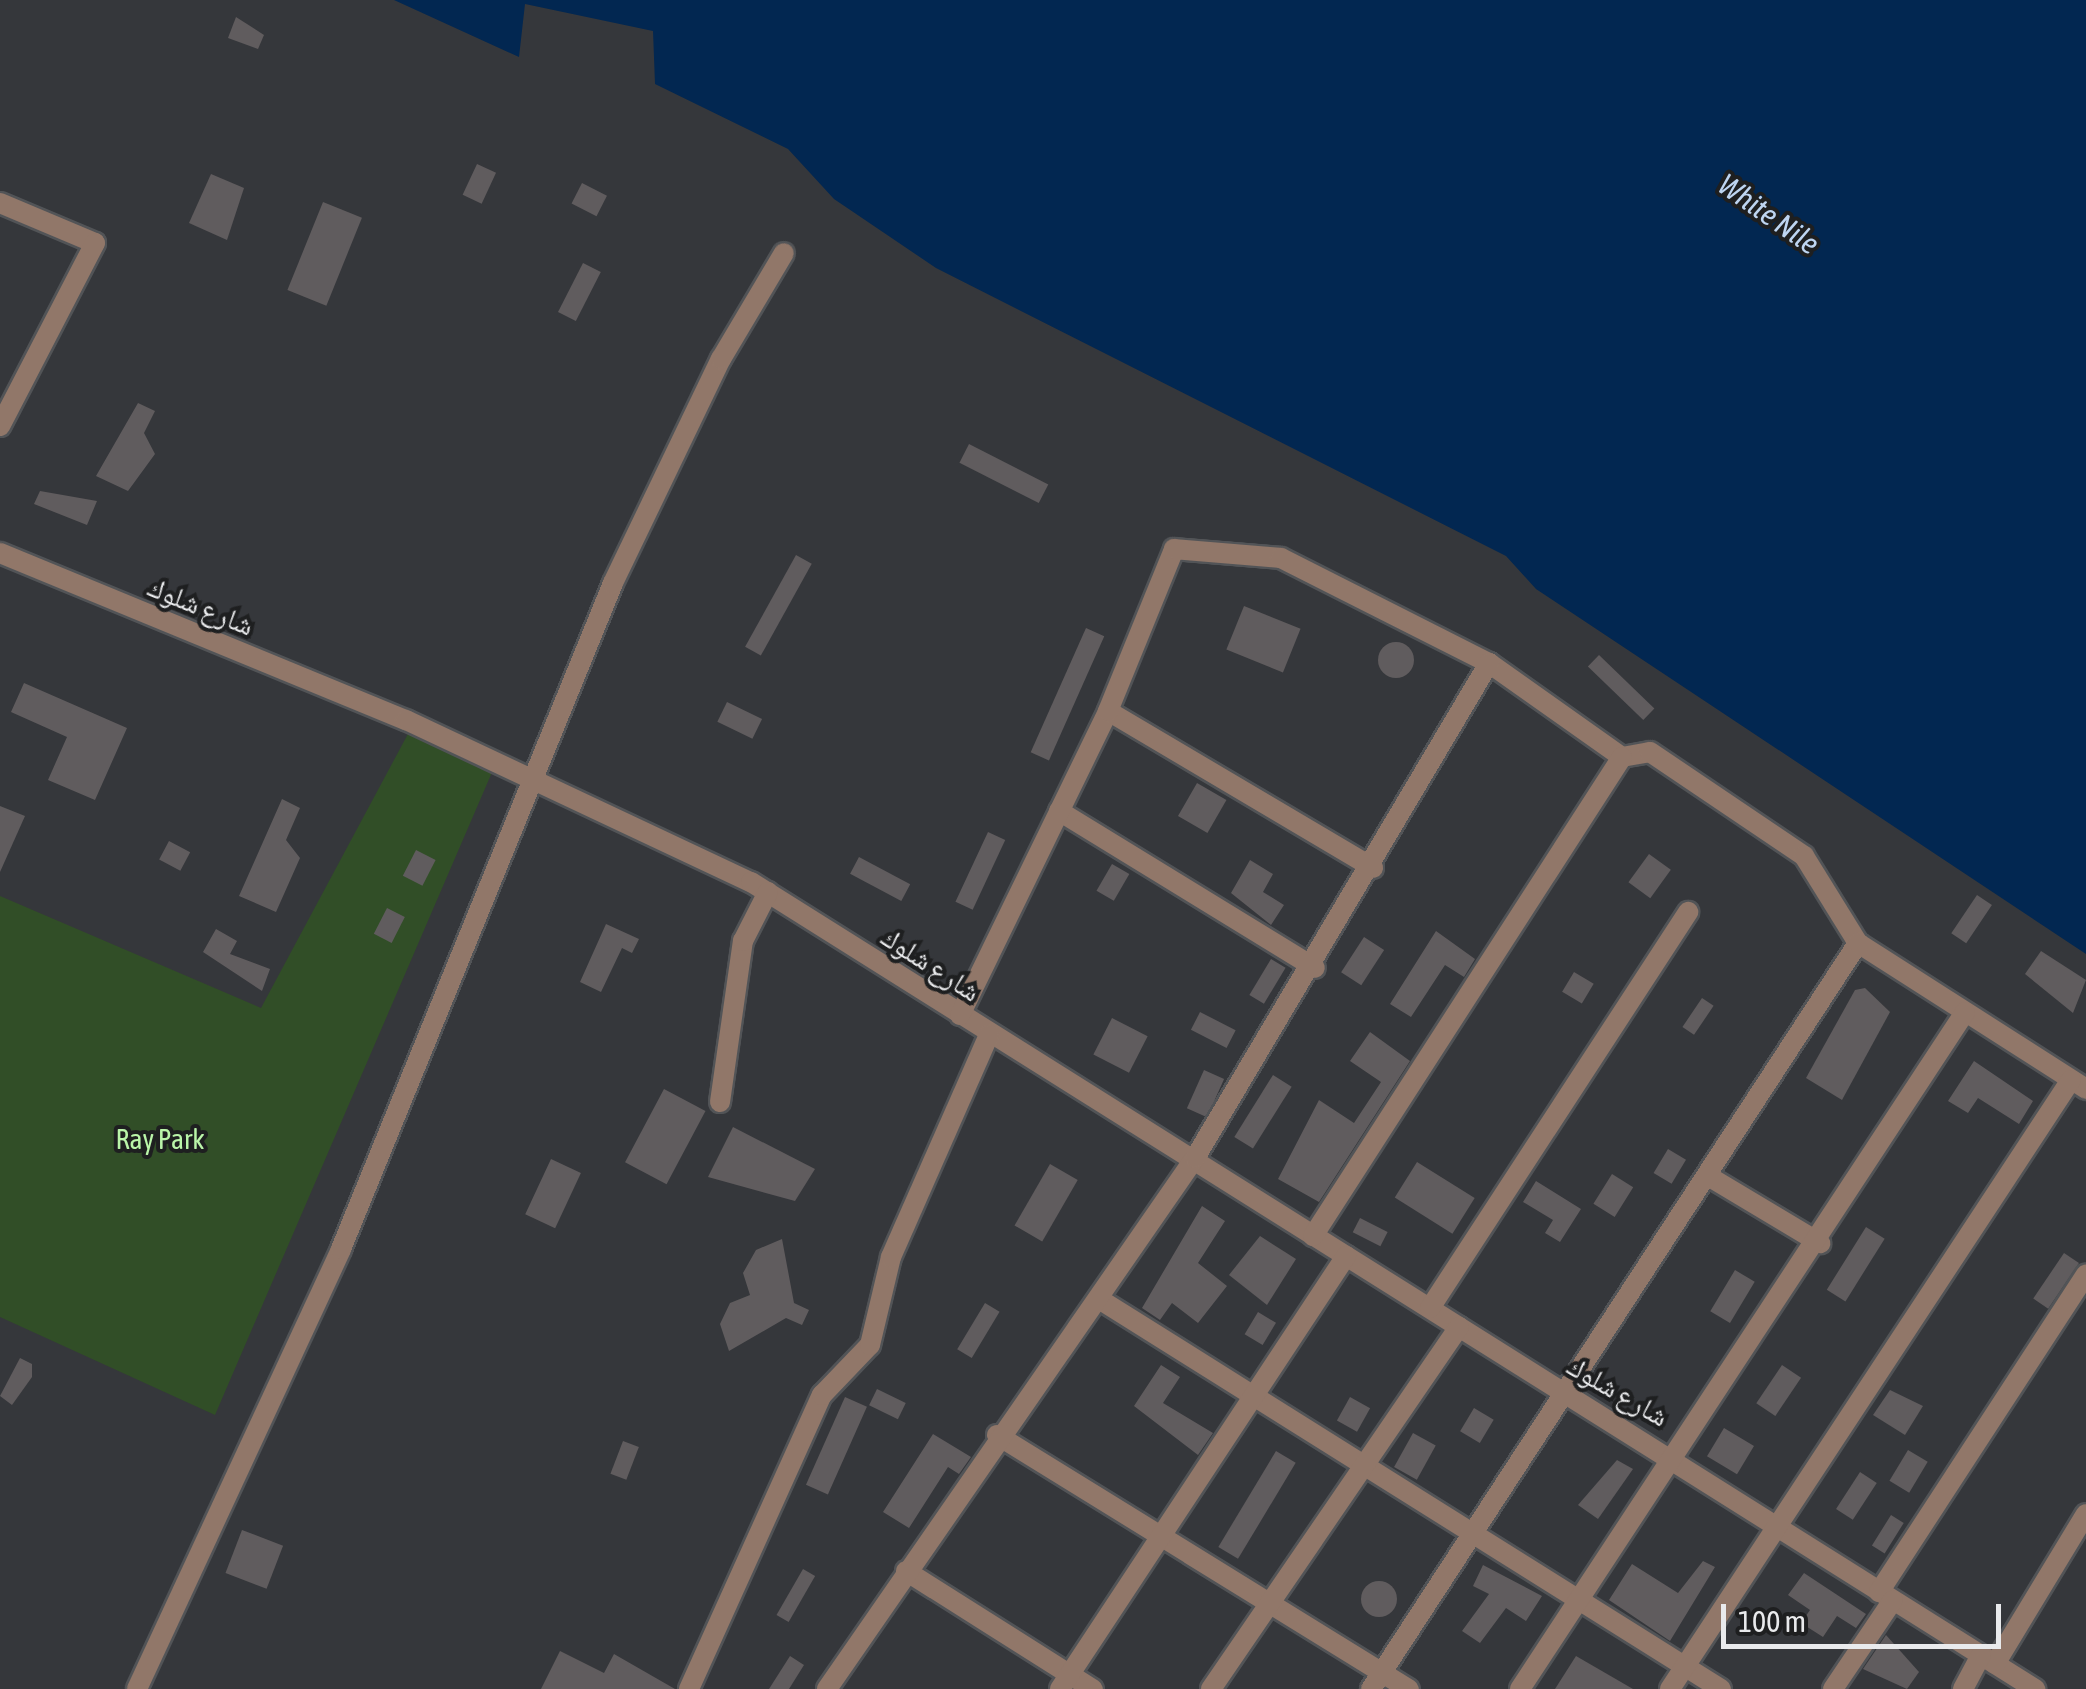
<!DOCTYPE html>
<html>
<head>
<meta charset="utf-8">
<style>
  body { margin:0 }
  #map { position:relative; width:2086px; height:1689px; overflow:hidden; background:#35373b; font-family:"Asap Condensed","Noto Naskh Arabic",sans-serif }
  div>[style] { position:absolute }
  .green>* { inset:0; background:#314e27 }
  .water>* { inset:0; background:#022751 }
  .building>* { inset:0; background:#605c5e; transform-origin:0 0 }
  .round { border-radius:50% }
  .roads { filter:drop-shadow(2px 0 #525457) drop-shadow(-2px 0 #525457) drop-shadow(0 2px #525457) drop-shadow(0 -2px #525457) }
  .minor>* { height:20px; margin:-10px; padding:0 10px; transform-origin:10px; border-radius:10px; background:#917769 }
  span { translate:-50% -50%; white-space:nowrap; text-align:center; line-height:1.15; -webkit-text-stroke:8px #1e1f20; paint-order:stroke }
  .street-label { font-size:28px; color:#e9eaec }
  .park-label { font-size:28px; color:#baf5a9 }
  .water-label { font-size:30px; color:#bed5f1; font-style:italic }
  .scale { position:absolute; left:1721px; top:1604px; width:280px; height:45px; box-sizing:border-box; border:5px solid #e9eaec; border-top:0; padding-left:12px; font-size:30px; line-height:35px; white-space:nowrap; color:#e9eaec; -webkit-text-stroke:8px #1e1f20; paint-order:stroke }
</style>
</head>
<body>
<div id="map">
  <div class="green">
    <div style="clip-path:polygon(409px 732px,493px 770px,215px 1415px,0 1317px,0 896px,261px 1008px)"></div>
  </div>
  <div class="water">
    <div style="clip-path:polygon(394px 0,2086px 0,2086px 954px,1536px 589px,1506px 556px,936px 268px,834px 199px,788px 149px,655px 84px,653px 31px,525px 4px,519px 57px)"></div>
  </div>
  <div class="building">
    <div style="clip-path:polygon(236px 17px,264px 35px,258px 49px,228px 38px)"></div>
    <div style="left:477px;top:164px;width:21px;height:34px;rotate:25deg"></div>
    <div style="clip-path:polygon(211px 174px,244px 188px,227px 240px,189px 223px)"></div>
    <div style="left:582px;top:183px;width:28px;height:23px;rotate:27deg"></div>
    <div style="left:323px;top:202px;width:42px;height:95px;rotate:22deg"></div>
    <div style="left:583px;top:263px;width:20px;height:55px;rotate:27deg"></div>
    <div style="clip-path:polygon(138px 403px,155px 411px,144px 433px,155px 454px,128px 491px,96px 476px)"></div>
    <div style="left:969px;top:444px;width:89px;height:21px;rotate:27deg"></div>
    <div style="clip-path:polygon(40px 491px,97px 501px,87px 525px,34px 504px)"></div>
    <div style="left:796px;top:555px;width:18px;height:105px;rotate:29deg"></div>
    <div style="left:1244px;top:606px;width:61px;height:47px;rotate:22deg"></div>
    <div style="left:1086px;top:628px;width:20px;height:136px;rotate:24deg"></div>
    <div class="round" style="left:1378px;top:642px;width:36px;height:36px"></div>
    <div style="left:1599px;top:655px;width:77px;height:16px;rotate:44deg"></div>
    <div style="clip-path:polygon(24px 683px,127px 728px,95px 800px,48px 780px,67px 737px,11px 712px)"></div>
    <div style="left:727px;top:702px;width:39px;height:22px;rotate:26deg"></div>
    <div style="left:1197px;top:783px;width:34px;height:38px;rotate:30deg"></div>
    <div style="clip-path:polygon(282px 799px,300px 808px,286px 840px,300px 858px,276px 912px,239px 896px)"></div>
    <div style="clip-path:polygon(0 806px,25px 816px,0 872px)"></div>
    <div style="left:988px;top:832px;width:19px;height:77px;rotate:25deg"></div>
    <div style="left:169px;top:841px;width:24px;height:21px;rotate:28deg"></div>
    <div style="left:416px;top:850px;width:22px;height:29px;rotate:27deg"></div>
    <div style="left:1649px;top:854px;width:27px;height:35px;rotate:36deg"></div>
    <div style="left:859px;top:857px;width:58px;height:19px;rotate:28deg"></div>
    <div style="clip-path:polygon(1250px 860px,1273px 874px,1263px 892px,1284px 905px,1271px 925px,1231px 893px)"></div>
    <div style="left:1112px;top:864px;width:20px;height:31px;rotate:30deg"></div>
    <div style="left:1977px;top:895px;width:18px;height:46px;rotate:34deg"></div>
    <div style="left:387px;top:908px;width:20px;height:29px;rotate:27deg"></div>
    <div style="clip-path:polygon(606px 924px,639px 939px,632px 953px,622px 948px,601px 992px,580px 982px)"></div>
    <div style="clip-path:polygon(216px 929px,237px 941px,230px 954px,270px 969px,262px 991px,203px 952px)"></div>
    <div style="clip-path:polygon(1436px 931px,1475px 959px,1464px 977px,1445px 965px,1411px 1017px,1390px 1004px)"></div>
    <div style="left:1364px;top:937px;width:24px;height:42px;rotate:33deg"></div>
    <div style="clip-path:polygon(2041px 951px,2086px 980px,2073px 1013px,2025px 974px)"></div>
    <div style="left:1271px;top:959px;width:17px;height:42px;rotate:31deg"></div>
    <div style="left:1574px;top:972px;width:23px;height:23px;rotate:31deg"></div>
    <div style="clip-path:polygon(1865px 988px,1890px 1012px,1842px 1100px,1806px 1078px,1855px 990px)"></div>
    <div style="left:1702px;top:998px;width:14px;height:35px;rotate:34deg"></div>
    <div style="left:1200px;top:1012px;width:40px;height:20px;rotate:27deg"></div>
    <div style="left:1112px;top:1018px;width:40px;height:41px;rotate:27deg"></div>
    <div style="clip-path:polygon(1370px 1032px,1410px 1061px,1319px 1202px,1278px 1179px,1319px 1100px,1354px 1123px,1381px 1082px,1350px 1061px)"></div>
    <div style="clip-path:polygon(1974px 1061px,2033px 1101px,2019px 1124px,1978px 1098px,1968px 1113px,1948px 1101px)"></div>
    <div style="left:1204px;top:1070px;width:22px;height:42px;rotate:24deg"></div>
    <div style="left:1273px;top:1075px;width:22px;height:73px;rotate:32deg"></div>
    <div style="left:664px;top:1089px;width:47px;height:83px;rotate:28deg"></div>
    <div style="clip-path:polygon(733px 1127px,815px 1169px,795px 1201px,708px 1177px)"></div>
    <div style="left:1668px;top:1149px;width:21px;height:28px;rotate:31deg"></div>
    <div style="left:551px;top:1159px;width:33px;height:61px;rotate:25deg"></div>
    <div style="left:1417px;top:1162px;width:68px;height:42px;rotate:32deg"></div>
    <div style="left:1050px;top:1164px;width:32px;height:71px;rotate:30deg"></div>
    <div style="left:1612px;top:1174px;width:25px;height:35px;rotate:32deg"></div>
    <div style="clip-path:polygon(1536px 1181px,1581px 1209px,1560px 1242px,1545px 1233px,1553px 1220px,1523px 1202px)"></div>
    <div style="clip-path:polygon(1202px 1206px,1225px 1221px,1198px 1263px,1227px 1286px,1198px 1323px,1172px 1303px,1160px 1320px,1142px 1308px)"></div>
    <div style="left:1360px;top:1218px;width:31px;height:16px;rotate:27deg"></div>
    <div style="left:1866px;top:1227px;width:22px;height:74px;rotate:32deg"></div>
    <div style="clip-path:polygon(1260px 1236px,1296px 1259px,1267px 1305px,1229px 1275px)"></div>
    <div style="clip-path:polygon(782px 1239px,794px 1303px,809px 1310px,802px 1325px,786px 1318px,729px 1351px,720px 1324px,730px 1303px,750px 1295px,743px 1273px,756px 1250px)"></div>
    <div style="left:2064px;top:1253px;width:18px;height:55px;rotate:34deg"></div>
    <div style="left:1735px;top:1270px;width:23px;height:48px;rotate:31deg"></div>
    <div style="left:985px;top:1303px;width:17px;height:54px;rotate:31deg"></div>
    <div style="left:1258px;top:1312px;width:21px;height:26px;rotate:31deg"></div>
    <div style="clip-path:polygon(20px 1358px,32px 1364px,32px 1377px,12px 1405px,0 1396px)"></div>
    <div style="clip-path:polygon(1161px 1365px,1180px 1377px,1163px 1403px,1213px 1433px,1198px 1455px,1134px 1406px)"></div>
    <div style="left:1782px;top:1365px;width:23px;height:46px;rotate:34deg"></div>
    <div style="left:877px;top:1389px;width:32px;height:18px;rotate:26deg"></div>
    <div style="clip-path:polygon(1890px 1390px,1923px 1406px,1905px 1435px,1873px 1415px)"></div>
    <div style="left:845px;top:1397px;width:24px;height:96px;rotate:24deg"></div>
    <div style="left:1350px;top:1397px;width:23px;height:27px;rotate:29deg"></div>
    <div style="left:1474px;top:1408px;width:23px;height:27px;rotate:31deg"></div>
    <div style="left:1724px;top:1428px;width:35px;height:33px;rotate:31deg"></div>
    <div style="left:1413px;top:1433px;width:26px;height:39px;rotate:29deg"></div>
    <div style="clip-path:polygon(933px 1434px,971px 1457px,959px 1474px,948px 1467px,909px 1528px,883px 1512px)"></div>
    <div style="left:623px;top:1441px;width:17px;height:35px;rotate:21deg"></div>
    <div style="left:1908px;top:1450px;width:23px;height:36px;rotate:31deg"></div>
    <div style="left:1276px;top:1451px;width:23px;height:112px;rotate:31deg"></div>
    <div style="clip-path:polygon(1617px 1460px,1633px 1469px,1598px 1519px,1578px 1505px)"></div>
    <div style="left:1860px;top:1472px;width:20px;height:44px;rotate:33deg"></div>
    <div style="left:1891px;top:1515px;width:15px;height:36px;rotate:32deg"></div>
    <div style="left:242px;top:1530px;width:44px;height:46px;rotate:21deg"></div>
    <div style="clip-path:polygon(1703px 1561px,1715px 1567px,1670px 1641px,1609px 1600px,1632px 1564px,1678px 1593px)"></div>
    <div style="clip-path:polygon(1483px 1565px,1542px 1596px,1526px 1621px,1506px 1608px,1480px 1643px,1462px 1631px,1489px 1594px,1473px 1586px)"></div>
    <div style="left:803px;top:1569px;width:14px;height:53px;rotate:30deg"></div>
    <div style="clip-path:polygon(1804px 1573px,1866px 1614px,1856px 1628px,1837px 1616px,1823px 1637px,1801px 1623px,1810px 1610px,1788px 1595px)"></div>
    <div class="round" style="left:1361px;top:1581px;width:36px;height:36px"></div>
    <div style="clip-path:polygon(1886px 1635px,1919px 1672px,1907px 1689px,1863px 1669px)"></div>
    <div style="clip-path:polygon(560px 1651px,604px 1673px,614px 1654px,675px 1689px,541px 1689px)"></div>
    <div style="clip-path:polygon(790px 1656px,804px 1665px,789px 1689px,769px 1689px)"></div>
    <div style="clip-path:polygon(1576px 1656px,1633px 1689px,1555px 1689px)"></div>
  </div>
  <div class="roads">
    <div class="minor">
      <div style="left:0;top:203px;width:103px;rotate:22.8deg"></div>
      <div style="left:95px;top:243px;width:206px;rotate:117.4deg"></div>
      <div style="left:0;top:553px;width:439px;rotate:22.4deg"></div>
      <div style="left:406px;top:720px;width:381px;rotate:25.2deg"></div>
      <div style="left:751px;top:882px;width:1517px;rotate:32.15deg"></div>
      <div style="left:1108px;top:711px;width:308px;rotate:30.6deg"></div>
      <div style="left:1059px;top:811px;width:300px;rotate:31.5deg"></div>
      <div style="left:960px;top:1015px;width:338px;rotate:-64deg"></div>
      <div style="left:1108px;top:711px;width:175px;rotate:-67.8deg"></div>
      <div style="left:1174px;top:549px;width:107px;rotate:4.8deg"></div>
      <div style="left:1281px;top:558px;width:233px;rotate:26.8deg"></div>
      <div style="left:1489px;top:663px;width:163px;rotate:35.3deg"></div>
      <div style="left:1622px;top:757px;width:28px;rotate:-10deg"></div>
      <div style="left:1650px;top:752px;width:186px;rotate:34deg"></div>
      <div style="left:1804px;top:856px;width:102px;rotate:58.2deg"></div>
      <div style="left:720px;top:1102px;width:163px;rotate:-81.9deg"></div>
      <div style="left:743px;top:941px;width:55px;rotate:-63deg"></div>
      <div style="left:1708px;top:1176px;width:131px;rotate:30.9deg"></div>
      <div style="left:1313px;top:1236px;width:570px;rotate:-57.17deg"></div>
      <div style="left:1099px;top:1299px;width:734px;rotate:32.09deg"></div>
      <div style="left:1430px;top:1308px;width:473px;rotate:-56.9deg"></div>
      <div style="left:997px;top:1435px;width:484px;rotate:31.7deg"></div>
      <div style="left:906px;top:1571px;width:221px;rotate:32.3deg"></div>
      <div style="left:1879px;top:1592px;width:379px;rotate:-56.9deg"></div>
      <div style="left:1995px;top:1664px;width:175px;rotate:-58.8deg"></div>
      <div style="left:137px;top:1689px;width:485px;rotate:-65.1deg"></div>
      <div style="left:341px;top:1249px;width:719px;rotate:-67.78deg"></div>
      <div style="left:613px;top:583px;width:249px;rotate:-64.3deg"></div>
      <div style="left:721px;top:359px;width:123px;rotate:-59.3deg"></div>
      <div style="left:689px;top:1689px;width:323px;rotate:-65.7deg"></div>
      <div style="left:822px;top:1395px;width:69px;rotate:-46.2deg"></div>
      <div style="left:870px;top:1345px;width:90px;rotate:-76.6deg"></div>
      <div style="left:891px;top:1257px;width:243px;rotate:-66.2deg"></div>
      <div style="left:827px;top:1689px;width:646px;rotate:-55.28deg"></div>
      <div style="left:1195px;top:1158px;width:576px;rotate:-59.29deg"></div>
      <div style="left:1060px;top:1689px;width:519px;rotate:-56.55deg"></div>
      <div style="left:1211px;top:1689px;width:439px;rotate:-55.6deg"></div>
      <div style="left:1371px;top:1689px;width:891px;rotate:-56.86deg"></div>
      <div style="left:1858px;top:943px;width:271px;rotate:32.6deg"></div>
      <div style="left:1520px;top:1689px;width:810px;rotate:-56.68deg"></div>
      <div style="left:1670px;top:1689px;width:729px;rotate:-56.64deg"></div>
      <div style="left:1833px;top:1689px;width:107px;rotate:-56deg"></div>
      <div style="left:1963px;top:1689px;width:38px;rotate:-62deg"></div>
    </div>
  </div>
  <div class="street-label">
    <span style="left:201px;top:606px;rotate:22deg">شارع شلوك</span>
    <span style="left:931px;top:964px;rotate:33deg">شارع شلوك</span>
    <span style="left:1618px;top:1391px;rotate:30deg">شارع شلوك</span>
  </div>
  <div class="park-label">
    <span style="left:160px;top:1139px">Ray Park</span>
  </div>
  <div class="water-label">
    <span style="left:1769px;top:214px;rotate:35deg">White Nile</span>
  </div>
  <div class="scale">100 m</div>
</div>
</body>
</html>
